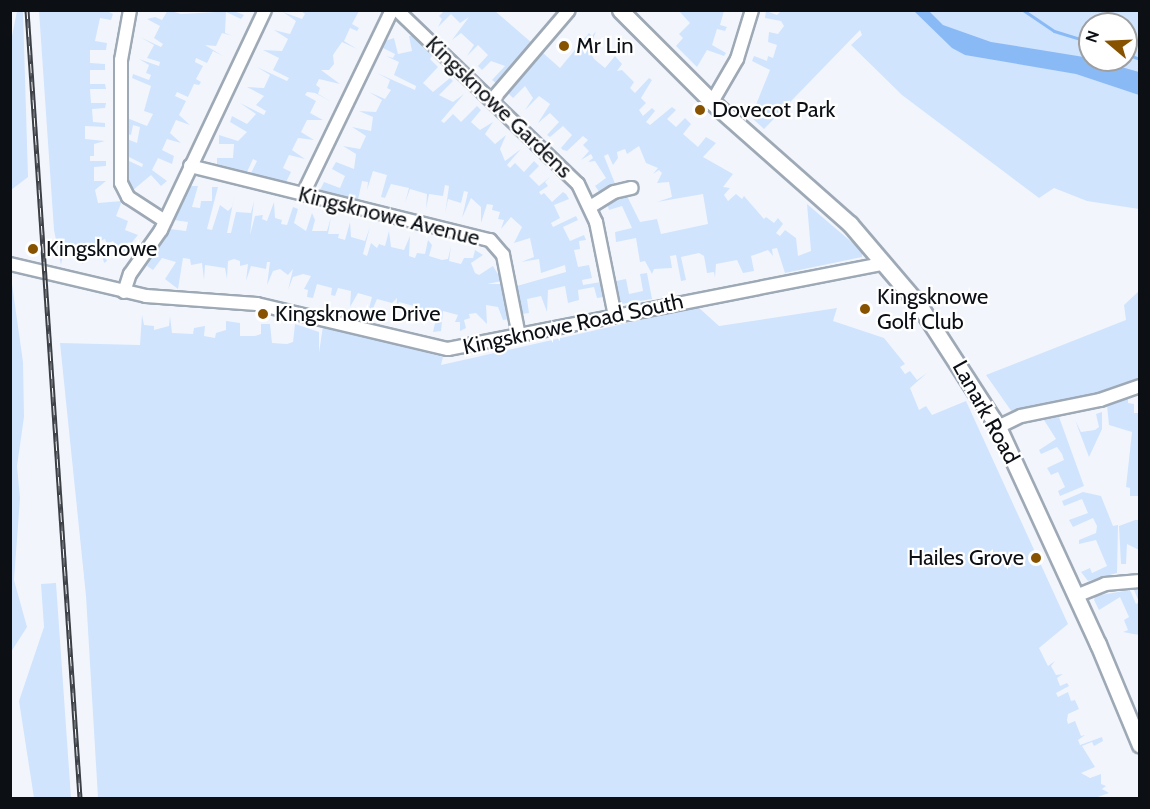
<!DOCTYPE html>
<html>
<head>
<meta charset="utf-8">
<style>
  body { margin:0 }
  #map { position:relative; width:1150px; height:809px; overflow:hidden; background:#f2f6fc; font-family:Cabin,sans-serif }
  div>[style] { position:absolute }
  .green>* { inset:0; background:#d0e4fe }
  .water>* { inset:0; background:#8abaf6 }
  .stream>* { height:3px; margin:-1.5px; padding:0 1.5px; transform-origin:1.5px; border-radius:1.5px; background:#8abaf6 }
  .roads { filter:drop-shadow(2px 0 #9ea9b6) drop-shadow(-2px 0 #9ea9b6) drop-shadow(0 2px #9ea9b6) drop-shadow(0 -2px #9ea9b6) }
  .minor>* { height:12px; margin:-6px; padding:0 6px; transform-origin:6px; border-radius:6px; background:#fff }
  .major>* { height:15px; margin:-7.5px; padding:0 7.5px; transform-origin:7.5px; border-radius:7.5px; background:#fff }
  .rail>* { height:5px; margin-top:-2.5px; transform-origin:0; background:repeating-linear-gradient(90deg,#fff 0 9px,#3c4046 0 18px); box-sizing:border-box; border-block:2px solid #3c4046 }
  .dots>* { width:16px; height:16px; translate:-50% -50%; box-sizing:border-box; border:3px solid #fff; border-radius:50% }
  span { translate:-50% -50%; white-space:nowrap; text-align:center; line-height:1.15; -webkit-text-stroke:4.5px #fff; paint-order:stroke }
  .poi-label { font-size:22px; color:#0c1015 }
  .left { translate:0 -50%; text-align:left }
  .right { translate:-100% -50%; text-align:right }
  .street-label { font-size:22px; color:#0c1015 }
  .frame { position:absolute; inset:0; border:12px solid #0c1015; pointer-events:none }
  .north { position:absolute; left:1078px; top:12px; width:60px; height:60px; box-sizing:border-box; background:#fff; border:2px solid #9e9fa1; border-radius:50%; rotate:289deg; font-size:16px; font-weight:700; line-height:24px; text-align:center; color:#0c1015 }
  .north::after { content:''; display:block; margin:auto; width:21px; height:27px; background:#885300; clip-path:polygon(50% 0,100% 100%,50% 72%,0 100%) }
</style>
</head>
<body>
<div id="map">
  <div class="green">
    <div style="clip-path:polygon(105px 10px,113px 14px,111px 20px,100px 18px,95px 41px,107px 43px,106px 50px,90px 50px,90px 63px,105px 64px,105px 70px,90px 70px,90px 84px,105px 84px,106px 89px,90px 89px,91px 103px,106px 103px,105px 108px,92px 109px,93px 122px,105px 123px,105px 127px,85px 126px,85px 139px,105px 141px,94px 144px,94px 156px,90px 156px,90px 161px,106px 161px,106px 166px,94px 167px,94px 181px,106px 181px,95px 190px,98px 203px,122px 201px,116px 216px,128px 221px,125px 230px,138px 235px,123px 253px,113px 241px,107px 244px,105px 239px,100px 241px,107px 261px,104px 263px,99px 243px,96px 249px,83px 249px,83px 264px,77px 260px,78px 245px,65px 244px,61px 265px,54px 230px,39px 11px)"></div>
    <div style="clip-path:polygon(168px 10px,181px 14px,234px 11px,244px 15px,241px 19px,226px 12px,225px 33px,233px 36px,222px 33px,216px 46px,205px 45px,223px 56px,213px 51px,207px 63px,196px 58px,195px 62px,203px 66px,196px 79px,201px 82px,199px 85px,194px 84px,188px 97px,177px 92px,175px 96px,186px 101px,179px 115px,190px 125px,176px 120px,170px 133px,181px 143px,167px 139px,162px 150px,174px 156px,172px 164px,158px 158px,152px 170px,167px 181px,161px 186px,151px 175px,133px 190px,128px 181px,127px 160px,142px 167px,143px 164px,127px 156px,127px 139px,137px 143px,140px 127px,133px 125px,131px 135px,127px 134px,127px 118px,147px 126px,153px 114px,144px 111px,151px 86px,132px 78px,133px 74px,149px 80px,151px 75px,146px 73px,149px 65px,139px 59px,159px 66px,160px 62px,147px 58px,154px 45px,140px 37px,161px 47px,163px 44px,154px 38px,160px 26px,147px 19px,155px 17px,162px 20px)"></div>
    <div style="clip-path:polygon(evenodd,782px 10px,1139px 11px,1139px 209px,1087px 201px,1054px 188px,1039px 198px,902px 95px,851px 45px,862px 35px,860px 30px,764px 129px,751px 117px,770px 70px,752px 61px,754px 56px,767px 61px,768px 56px,773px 58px,777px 45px,768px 42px,769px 32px,778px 34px,784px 26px,781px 21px,765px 18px,766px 11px,777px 15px,782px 10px,1090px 24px,1126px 24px,1126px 60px,1090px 60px,1090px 24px)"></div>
    <div style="clip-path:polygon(17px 11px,23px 11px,28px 177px,11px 190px,11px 41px)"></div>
    <div style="clip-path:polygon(301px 11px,359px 11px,352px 24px,359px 28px,357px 31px,350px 28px,344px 41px,357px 49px,342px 42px,333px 55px,334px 64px,329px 70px,321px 70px,340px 84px,319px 79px,316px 85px,320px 88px,318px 94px,332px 102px,315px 93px,307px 92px,305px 95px,316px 101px,310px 113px,323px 120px,307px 120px,301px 132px,314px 140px,298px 138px,292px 150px,305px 159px,289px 155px,283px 168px,291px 172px,286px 182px,251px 173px,257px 161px,253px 159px,247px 172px,217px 164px,217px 158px,233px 158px,234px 144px,219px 144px,219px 135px,238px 141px,247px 132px,230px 122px,232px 116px,247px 124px,256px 114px,240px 103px,264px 115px,266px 111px,256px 105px,264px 96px,247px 87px,264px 88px,270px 75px,257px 67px,287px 81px,289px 78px,273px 70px,279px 58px,263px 50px,282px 51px,288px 39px,274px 30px,290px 34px,296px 21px,283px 12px,302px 19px,305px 14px)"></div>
    <div style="clip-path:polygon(444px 11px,495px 11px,532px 43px,497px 84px,492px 80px,505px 66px,491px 61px,482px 70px,478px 66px,488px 55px,478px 45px,467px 56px,474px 45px,461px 33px,452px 40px,469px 17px,460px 23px,451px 14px,438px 27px,442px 19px,439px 16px)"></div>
    <div style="clip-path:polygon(679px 11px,724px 11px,720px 25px,727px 27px,725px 31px,717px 29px,712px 45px,726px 53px,724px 56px,707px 50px,697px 67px,676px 46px,683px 38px,679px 34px,690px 23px)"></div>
    <div style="clip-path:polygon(596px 31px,589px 50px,594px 59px,605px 68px,615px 56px,622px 64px,617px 71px,622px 70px,634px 82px,630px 88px,635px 93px,649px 78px,652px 80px,641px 98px,646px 103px,639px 110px,643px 116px,652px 108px,655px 111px,646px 122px,650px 125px,672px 107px,676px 110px,667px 119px,676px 127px,685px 118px,691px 124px,683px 134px,698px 147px,706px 137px,716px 143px,703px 157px,733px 174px,723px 187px,730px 188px,724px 195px,728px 201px,736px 194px,742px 199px,744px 196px,764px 219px,766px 217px,774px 223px,778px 218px,783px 224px,776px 233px,780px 236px,785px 230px,796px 238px,798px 256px,811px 251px,807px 204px,862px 251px,862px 257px,785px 273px,777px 248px,772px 249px,773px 256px,768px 250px,751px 256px,754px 271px,743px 273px,737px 260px,716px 264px,715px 278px,714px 272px,707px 273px,704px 256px,699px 253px,681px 257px,686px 280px,681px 281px,676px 255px,670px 256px,672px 268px,654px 269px,652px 274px,645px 261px,640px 262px,636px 238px,616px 242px,615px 232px,632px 228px,622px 206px,609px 210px,606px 200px,627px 196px,640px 222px,657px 219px,661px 234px,708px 224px,703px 194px,657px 202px,672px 197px,669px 182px,657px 183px,662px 173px,659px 170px,653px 174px,658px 168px,646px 163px,639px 146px,627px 154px,625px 149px,617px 152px,618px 158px,613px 165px,608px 154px,604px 156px,616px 186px,600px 193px,595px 186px,606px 178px,595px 161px,588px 162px,593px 158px,591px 154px,581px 160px,589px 151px,583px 145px,588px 140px,583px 136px,567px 151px,563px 150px,561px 148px,572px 135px,563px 126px,550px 137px,547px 135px,559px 122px,550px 113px,538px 123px,550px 104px,539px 96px,525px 110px,533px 98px,525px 86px,513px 98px,508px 93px,543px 53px,560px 68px,589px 33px,592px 36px)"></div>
    <div style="clip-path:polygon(415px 35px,434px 53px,430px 59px,438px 67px,423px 83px,433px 92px,450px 78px,453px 81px,439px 95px,453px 102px,464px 94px,441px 121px,444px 123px,453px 114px,461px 122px,477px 106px,481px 110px,471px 122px,480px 130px,493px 122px,485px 134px,495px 144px,506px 135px,500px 149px,505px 161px,521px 149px,507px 165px,510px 168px,515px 163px,524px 172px,534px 161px,539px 166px,529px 176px,539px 186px,550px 177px,545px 182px,548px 186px,539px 192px,541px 195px,544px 193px,552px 202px,563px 192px,566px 194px,569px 199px,554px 205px,560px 218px,551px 223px,553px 227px,576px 216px,578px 220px,563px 227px,570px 241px,584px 235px,586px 240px,579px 241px,580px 249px,574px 250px,578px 267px,589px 265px,592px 278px,582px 280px,583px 285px,601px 282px,604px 297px,597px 298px,594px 287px,578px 290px,579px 300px,568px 303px,565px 286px,548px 290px,547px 312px,541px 296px,527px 299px,529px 313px,522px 314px,517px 286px,566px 272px,565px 265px,541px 273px,539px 259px,521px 262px,534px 257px,530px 238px,514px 243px,522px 227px,511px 217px,501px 229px,504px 220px,498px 219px,500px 212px,492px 210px,493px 205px,487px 204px,481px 223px,481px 207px,471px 198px,462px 218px,468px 192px,464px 191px,461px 203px,448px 199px,445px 214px,449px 186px,445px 185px,443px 196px,429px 194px,426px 209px,427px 194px,410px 189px,405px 203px,409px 188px,391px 184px,385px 198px,381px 197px,387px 175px,373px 171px,367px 190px,368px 182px,362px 181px,358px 200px,320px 190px,324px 182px,340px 188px,345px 176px,332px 169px,336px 162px,354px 169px,356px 154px,343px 146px,360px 149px,366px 136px,352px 127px,371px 131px,373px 117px,359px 111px,376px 112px,382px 100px,369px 92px,385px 99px,391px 90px,387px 88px,390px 80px,377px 73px,415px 90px,416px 86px,394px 75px,399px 62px,386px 56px,393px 58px,395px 54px,381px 47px,385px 41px,394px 38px,398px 54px,412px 51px,409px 36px)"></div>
    <div style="clip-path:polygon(190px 186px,198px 186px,192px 207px,200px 208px,201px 201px,212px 201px,212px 187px,218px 187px,207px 229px,212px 230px,220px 205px,228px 211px,232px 207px,235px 193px,227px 233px,231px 233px,236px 212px,251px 213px,254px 201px,250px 235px,255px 216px,263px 215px,262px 219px,267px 221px,274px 202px,275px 218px,282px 220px,281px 224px,287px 225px,293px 207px,298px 209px,294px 223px,306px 231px,312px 213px,315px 220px,312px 231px,327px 231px,331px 217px,328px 234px,339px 234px,338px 238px,345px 240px,350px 222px,351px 237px,365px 241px,370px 227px,363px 254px,367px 256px,371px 243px,377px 248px,379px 244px,385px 246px,389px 231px,391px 247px,404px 250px,410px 236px,409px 256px,415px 258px,417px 253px,425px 254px,428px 240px,432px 245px,429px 256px,442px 260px,448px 259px,451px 246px,449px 261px,461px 264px,464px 258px,473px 258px,475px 250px,483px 255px,471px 263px,475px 273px,479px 275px,493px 266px,502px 281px,487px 284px,503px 284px,509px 319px,503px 320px,498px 307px,486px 305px,487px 324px,476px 313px,469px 314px,470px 318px,464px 320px,466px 328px,460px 331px,460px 322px,455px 322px,458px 315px,443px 311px,441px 331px,433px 332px,436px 319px,433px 313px,418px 314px,414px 322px,419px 303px,414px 306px,399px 302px,396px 314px,397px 298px,392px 303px,377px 299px,371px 313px,368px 312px,372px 297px,358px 293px,350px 307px,351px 291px,338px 288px,335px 296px,331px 295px,332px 288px,317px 284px,313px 298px,307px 297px,308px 290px,304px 289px,311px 276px,303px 274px,293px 277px,288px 290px,293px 269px,288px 275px,280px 269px,273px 271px,267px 285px,270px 262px,267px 262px,266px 269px,251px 266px,246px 281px,248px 264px,240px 266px,240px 261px,234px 259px,228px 261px,227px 279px,225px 268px,205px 265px,204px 280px,202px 263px,191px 265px,190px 259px,183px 258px,178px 289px,165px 279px,176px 262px,162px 258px,153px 270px,147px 266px,170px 229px,186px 231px,188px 222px,174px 220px)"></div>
    <div style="clip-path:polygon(647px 273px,652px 299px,621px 304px,616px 281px,626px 279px,629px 294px,643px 291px,640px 274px)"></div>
    <div style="clip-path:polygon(11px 277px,23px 362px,24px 417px,17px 466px,20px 498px,14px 580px,27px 627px,11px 652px)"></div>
    <div style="clip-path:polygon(1139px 291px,1140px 379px,1099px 395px,1012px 412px,986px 375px,1126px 320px,1124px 305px)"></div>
    <div style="clip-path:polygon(698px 307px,719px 326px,837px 308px,833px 321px,884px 338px,905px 364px,900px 367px,905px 374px,910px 371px,917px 380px,927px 373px,910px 388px,919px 410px,926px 406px,932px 415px,966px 401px,1068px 624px,1039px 648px,1048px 666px,1055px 661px,1051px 666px,1056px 675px,1063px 674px,1057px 678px,1060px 686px,1067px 683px,1069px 686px,1056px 693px,1058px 697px,1068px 692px,1071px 701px,1075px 700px,1079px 709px,1068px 714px,1067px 720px,1068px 724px,1075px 721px,1081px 736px,1085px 735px,1078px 740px,1080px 745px,1102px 737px,1103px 741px,1094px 746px,1092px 742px,1082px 746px,1095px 767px,1081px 773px,1090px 778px,1101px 774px,1101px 784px,1106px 786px,1102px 789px,1109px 793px,1095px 798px,98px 798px,86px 596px,60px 343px,140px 345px,142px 315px,144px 325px,154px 326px,154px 330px,169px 326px,170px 316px,172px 333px,193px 334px,194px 328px,205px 326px,204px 336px,215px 338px,216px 333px,226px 330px,226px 321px,240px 323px,240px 336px,255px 336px,261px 334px,261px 324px,270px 324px,272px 343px,287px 344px,293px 342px,295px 324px,319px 332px,319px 353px,323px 326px,443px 357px,441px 365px)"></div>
    <div style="clip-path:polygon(1128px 399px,1128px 403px,1134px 404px,1134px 413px,1139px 413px,1139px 496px,1130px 496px,1130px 488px,1126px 487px,1132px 432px,1109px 425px,1107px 405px)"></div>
    <div style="clip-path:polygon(1102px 412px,1102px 429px,1089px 457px,1075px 420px,1081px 432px,1095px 430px,1099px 427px,1096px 414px)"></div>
    <div style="clip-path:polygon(1059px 417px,1084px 486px,1060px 496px,1058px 491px,1065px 487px,1058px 472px,1051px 475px,1047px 468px,1064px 460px,1062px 454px,1057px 447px,1041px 454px,1039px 450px,1056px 439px,1044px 420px)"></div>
    <div style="clip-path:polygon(1083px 492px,1101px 496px,1113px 526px,1118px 525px,1117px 573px,1088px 581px,1081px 572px,1090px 568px,1092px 573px,1107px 566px,1096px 540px,1079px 544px,1079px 540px,1096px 533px,1097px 526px,1093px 518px,1073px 527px,1069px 520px,1088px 513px,1082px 499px,1064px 506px,1062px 501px)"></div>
    <div style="clip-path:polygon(1135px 520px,1139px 520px,1139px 550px,1127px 544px,1126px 564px,1121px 564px,1119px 526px)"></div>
    <div style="clip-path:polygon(56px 583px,71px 798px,34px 798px,19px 701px,44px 627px,41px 584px)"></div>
    <div style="clip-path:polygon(1130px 590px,1136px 604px,1139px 602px,1134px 590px,1139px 590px,1139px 635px,1123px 632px,1128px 630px,1124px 620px,1129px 617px,1120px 597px,1099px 610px,1094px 600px,1095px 596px)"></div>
  </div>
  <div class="water">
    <div style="clip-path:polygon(914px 11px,929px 11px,943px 25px,991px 42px,1090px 58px,1139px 72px,1139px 95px,1076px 74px,965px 55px,952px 48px)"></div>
  </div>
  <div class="stream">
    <div style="left:1023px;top:10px;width:37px;rotate:34deg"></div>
    <div style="left:1054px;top:31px;width:38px;rotate:17deg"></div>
    <div style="left:1126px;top:54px;width:15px;rotate:20deg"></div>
  </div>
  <div class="roads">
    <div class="minor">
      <div style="left:130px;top:10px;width:51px;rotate:100.2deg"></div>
      <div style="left:121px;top:60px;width:123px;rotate:90deg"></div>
      <div style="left:121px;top:183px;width:16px;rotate:63deg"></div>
      <div style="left:128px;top:197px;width:44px;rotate:33deg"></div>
      <div style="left:397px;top:10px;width:251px;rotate:43.9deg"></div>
      <div style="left:578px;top:184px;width:42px;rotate:64.7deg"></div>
      <div style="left:596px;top:222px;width:96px;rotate:78.6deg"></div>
      <div style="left:492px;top:100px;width:118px;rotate:-49.5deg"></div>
      <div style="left:712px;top:102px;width:50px;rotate:-59.8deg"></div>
      <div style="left:737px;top:59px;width:51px;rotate:-73deg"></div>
      <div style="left:190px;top:166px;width:309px;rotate:13.9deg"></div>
      <div style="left:490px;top:240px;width:20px;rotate:49deg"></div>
      <div style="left:503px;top:255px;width:83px;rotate:78.8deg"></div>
      <div style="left:303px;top:194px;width:204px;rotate:-64.2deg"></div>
      <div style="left:590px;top:207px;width:28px;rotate:-32deg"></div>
      <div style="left:614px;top:192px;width:18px;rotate:-13deg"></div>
      <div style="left:10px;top:264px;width:140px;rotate:13.2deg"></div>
      <div style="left:146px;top:296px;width:111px;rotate:4.1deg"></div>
      <div style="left:257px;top:304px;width:196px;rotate:13.3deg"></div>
      <div style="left:448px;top:349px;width:445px;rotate:-11.1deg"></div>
      <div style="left:124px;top:292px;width:19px;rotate:-72deg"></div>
      <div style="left:130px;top:274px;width:54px;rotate:-54.8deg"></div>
      <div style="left:161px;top:230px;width:243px;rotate:-64.7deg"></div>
      <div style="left:998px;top:427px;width:25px;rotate:-26deg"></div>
      <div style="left:1021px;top:416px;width:81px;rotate:-11.4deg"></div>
      <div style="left:1100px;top:400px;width:42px;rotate:-19.3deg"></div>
      <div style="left:1076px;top:596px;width:31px;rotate:-22deg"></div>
      <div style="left:1105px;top:584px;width:35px;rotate:-5deg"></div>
    </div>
    <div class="major">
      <div style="left:620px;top:10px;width:130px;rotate:45deg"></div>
      <div style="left:712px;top:102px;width:184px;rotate:41.5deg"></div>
      <div style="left:850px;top:224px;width:106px;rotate:49.6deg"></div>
      <div style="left:919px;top:305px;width:145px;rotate:57.1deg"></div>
      <div style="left:998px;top:427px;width:239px;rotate:65.3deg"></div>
      <div style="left:1098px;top:644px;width:109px;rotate:67.4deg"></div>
    </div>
  </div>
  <div class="rail">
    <div style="left:27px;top:10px;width:790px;rotate:86.15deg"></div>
  </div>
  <div class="dots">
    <div style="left:564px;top:46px;background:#885300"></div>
    <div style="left:700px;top:110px;background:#885300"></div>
    <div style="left:33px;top:249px;background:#885300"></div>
    <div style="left:865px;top:309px;background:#885300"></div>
    <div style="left:263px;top:314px;background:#885300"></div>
    <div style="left:1036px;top:558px;background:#885300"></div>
  </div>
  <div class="poi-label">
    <span class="left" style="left:576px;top:46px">Mr Lin</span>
    <span class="left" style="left:712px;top:110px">Dovecot Park</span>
    <span class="left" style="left:46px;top:249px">Kingsknowe</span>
    <span class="left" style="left:877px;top:309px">Kingsknowe<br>Golf Club</span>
    <span class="left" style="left:275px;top:314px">Kingsknowe Drive</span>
    <span class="right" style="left:1024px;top:558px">Hailes Grove</span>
  </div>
  <div class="street-label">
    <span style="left:499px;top:107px;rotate:44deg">Kingsknowe Gardens</span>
    <span style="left:389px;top:216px;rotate:14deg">Kingsknowe Avenue</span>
    <span style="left:573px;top:324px;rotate:-12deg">Kingsknowe Road South</span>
    <span style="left:986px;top:412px;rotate:61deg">Lanark Road</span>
  </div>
  <div class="frame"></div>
  <div class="north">N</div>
</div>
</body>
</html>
